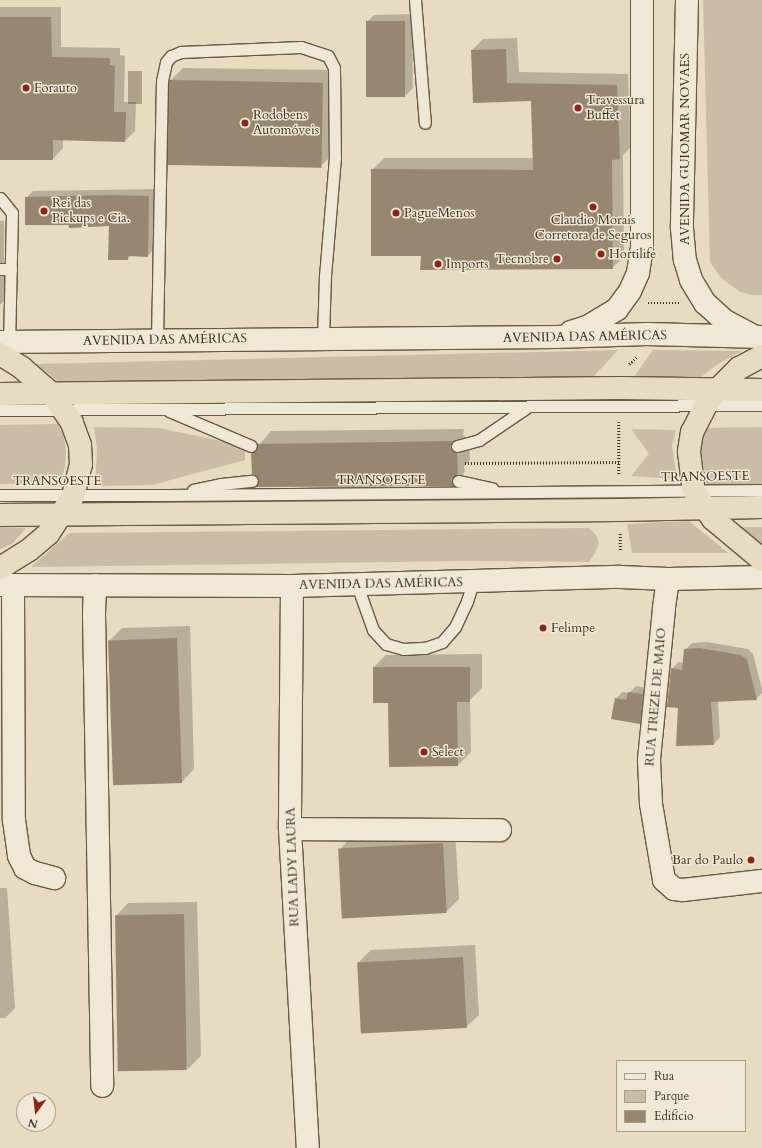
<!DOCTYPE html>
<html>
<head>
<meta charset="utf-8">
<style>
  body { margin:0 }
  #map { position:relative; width:762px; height:1148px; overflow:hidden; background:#e7dbc1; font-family:Cardo,serif }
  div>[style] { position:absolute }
  .green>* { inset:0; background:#cbbda5 }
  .water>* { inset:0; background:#aea089; transform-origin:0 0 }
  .shadow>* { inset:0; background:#0003 }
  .building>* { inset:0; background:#978771; transform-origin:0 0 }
  .path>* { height:2.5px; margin-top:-1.25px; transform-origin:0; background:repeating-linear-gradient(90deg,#402d1b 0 1px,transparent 0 3px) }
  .roads { filter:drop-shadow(1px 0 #6a5844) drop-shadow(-1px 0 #6a5844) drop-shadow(0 1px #6a5844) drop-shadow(0 -1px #6a5844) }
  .lane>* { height:11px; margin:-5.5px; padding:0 5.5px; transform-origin:5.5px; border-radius:5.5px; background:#efe8d7 }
  .street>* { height:22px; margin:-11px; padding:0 11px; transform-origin:11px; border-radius:11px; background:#efe8d7 }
  .secondary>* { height:22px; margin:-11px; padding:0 11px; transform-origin:11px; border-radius:11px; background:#efe8d7 }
  .highway>* { height:22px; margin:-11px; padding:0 11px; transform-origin:11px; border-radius:11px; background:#e7dbc1 }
  .dots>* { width:11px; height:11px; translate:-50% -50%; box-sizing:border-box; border:2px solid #efe8d7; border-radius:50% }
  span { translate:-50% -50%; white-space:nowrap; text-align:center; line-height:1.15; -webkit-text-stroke:3px #efe8d7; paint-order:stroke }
  .poi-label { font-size:13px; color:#402d1b }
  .left { translate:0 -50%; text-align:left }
  .right { translate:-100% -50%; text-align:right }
  .street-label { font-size:13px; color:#402d1b }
  .legend { position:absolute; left:616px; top:1060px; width:130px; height:72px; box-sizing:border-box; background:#efe8d7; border:1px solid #a99d8c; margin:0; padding:5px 7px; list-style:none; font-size:12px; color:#402d1b }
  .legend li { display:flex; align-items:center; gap:8px; height:20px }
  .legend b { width:20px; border:1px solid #a99d8c }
  .north { position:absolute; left:16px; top:1092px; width:40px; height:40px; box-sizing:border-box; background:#efe8d7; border:1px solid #a99d8c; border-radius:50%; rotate:195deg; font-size:11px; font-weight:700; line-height:16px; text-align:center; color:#402d1b }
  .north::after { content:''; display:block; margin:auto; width:14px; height:18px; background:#8f2418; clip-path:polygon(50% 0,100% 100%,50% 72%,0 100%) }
</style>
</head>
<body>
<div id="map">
  <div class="green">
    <div style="clip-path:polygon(703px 0,762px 0,762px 295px,752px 295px,740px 292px,721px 278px,710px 262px)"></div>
    <div style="clip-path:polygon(618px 350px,594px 376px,59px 382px,36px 364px)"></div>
    <div style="clip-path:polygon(653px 350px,742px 351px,718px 364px,701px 377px,633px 378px)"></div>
    <div style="clip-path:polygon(58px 424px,64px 436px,66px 452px,65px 466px,61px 483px,0 484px,0 425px)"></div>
    <div style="clip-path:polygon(94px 427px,159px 428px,245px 446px,245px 460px,152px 485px,95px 486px,97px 449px)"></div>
    <div style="clip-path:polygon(762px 427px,762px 485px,707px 486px,702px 474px,700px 458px,700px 442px,704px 428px)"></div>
    <div style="clip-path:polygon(631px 429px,676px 430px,672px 446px,677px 479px,631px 476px,649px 454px)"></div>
    <div style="clip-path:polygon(689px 521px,728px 553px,632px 553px,627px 524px)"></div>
    <div style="clip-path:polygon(0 527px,26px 528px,12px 544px,0 549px)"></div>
    <div style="clip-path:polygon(729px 527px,762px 527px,762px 546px)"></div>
    <div style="clip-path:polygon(589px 528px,596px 535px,599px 543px,595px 553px,589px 562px,463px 561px,31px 567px,69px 533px)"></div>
  </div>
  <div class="water">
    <div style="left:128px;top:71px;width:14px;height:33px"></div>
  </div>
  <div class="shadow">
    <div style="clip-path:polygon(0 7px,61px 7px,61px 47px,120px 48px,120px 55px,125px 56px,124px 102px,136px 102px,135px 131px,125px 141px,63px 140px,63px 148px,53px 159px,0 159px)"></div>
    <div style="clip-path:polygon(412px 14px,413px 88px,406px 95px,367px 22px,374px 15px)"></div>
    <div style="clip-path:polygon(517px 38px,519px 72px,628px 74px,631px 147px,623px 155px,624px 257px,612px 268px,422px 255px,372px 170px,384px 158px,534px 158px,532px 100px,474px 102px,472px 50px,483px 39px)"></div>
    <div style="clip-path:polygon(183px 68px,335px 70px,334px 153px,322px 165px,170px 81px)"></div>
    <div style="clip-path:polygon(156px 189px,154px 249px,148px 256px,132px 255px,128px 259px,110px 225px,70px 224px,26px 198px,33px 191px)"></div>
    <div style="clip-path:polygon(0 221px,4px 221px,4px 271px,8px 271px,8px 297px,0 305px)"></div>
    <div style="clip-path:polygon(464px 429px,463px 435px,469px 440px,470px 460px,464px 466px,465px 472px,452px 485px,260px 480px,252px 453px,271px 431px)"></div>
    <div style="clip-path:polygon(190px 626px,194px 769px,182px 782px,109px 641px,122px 628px)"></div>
    <div style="clip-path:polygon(707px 642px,748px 649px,753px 654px,762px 689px,762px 693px,756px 699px,718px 701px,720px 737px,714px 744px,679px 707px,672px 669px,678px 662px,684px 663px,685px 650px,692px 643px)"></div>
    <div style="clip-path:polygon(482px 654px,482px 688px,470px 700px,471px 752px,458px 765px,389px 702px,374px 667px,386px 655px)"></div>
    <div style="clip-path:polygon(636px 686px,649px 688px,646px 716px,640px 723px,616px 699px,622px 692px,629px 693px)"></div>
    <div style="clip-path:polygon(455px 831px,459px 899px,446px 912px,339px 850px,352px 837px)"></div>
    <div style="clip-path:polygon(0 888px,7px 888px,15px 1008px,5px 1018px,0 1018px)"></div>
    <div style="clip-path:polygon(197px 902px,201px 1056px,188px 1069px,116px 916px,128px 903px)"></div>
    <div style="clip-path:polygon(475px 945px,479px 1015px,466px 1027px,358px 963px,371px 950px)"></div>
  </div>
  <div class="building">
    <div style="clip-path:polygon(0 17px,51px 17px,52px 57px,110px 58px,110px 65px,115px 66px,114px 112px,126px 112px,125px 142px,53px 140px,53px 160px,0 160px)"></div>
    <div style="left:366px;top:21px;width:39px;height:76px"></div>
    <div style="clip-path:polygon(506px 49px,507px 83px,617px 85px,620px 159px,612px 160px,613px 269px,420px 270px,421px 256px,371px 256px,371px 169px,533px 170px,531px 101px,473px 103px,471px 50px)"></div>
    <div style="left:169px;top:80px;width:154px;height:85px;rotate:1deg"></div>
    <div style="clip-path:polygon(110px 195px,149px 196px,148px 257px,128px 256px,128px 260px,108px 260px,109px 226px,69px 228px,69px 225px,25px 225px,25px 197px)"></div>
    <div style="clip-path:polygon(452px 441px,450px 448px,457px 453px,458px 474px,451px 479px,453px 486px,255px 487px,258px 484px,259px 480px,255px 475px,252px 474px,251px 453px,257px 449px,257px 444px)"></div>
    <div style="left:177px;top:638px;width:145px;height:69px;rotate:88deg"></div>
    <div style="clip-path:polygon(700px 648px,741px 655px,747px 660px,757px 700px,711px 702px,714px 745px,676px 746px,678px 708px,667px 707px,671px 668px,682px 670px,684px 649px)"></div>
    <div style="clip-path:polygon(373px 667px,470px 667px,470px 702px,457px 702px,458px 766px,389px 767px,388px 703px,373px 703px)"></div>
    <div style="clip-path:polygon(628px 692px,643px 694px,640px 724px,611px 719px,615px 698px,626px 700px)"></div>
    <div style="left:443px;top:843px;width:70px;height:105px;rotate:87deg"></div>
    <div style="left:184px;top:914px;width:156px;height:69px;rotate:89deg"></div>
    <div style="left:463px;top:957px;width:71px;height:106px;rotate:87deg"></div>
  </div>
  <div class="path">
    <div style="left:648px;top:303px;width:31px"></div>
    <div style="left:629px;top:364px;width:11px;rotate:-41deg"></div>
    <div style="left:619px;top:422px;width:53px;rotate:90deg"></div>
    <div style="left:465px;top:463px;width:154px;rotate:-0.4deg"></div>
    <div style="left:620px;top:550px;width:18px;rotate:-90deg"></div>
  </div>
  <div class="roads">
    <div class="lane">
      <div style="left:415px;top:0;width:123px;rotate:85.4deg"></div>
      <div style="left:0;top:198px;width:19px;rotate:51deg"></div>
      <div style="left:12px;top:213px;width:129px;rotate:91.3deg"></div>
      <div style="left:0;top:269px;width:11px"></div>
      <div style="left:157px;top:340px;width:259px;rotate:-88.9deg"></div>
      <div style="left:162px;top:81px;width:19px;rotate:-78deg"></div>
      <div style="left:166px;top:62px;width:8px;rotate:-50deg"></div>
      <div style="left:171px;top:56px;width:11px;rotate:-22deg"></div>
      <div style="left:181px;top:52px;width:120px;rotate:-2.4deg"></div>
      <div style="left:301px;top:47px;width:28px;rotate:18deg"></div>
      <div style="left:328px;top:56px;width:13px;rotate:63deg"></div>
      <div style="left:334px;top:68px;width:89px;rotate:89.4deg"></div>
      <div style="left:335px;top:157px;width:118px;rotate:94.8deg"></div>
      <div style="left:325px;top:275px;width:64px;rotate:91.8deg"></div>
      <div style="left:0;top:410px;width:762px;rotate:-0.38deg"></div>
      <div style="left:169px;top:411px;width:89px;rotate:23.1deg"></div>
      <div style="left:457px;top:446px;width:23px;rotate:-15deg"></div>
      <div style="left:479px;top:440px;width:57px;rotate:-34.2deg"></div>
      <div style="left:458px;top:481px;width:35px;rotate:12deg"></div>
      <div style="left:193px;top:490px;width:29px;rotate:-12deg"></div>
      <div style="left:221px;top:484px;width:31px;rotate:-6deg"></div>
      <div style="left:0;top:495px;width:168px"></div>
      <div style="left:168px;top:495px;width:594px;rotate:-0.48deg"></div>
      <div style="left:357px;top:585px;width:48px;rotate:70.4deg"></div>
      <div style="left:373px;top:630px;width:19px;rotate:47deg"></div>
      <div style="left:386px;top:644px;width:18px;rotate:16deg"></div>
      <div style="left:403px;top:649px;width:22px;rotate:-3deg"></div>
      <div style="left:425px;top:648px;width:18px;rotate:-19deg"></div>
      <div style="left:442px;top:642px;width:20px;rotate:-49deg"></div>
      <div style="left:455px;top:627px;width:29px;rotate:-65deg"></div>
      <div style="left:467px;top:601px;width:20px;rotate:-72deg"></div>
    </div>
    <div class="street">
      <div style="left:668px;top:579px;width:30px;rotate:98deg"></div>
      <div style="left:664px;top:609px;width:152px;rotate:95.7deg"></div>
      <div style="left:649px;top:760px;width:44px;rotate:87.4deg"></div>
      <div style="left:651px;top:804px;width:77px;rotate:80.3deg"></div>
      <div style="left:664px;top:880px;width:13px;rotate:42deg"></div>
      <div style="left:674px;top:889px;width:9px;rotate:6deg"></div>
      <div style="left:683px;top:890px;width:80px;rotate:-6.5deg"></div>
      <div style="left:13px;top:585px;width:235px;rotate:89.8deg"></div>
      <div style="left:14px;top:820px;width:36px;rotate:82deg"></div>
      <div style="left:19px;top:856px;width:13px;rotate:63deg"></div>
      <div style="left:25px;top:868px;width:11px;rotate:27deg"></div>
      <div style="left:35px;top:873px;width:20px;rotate:15deg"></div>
      <div style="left:95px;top:585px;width:28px;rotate:92deg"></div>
      <div style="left:94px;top:613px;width:473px;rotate:89deg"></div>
      <div style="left:292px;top:586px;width:243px;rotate:90.5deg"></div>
      <div style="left:290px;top:829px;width:320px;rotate:86.8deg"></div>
      <div style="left:290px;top:829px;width:210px;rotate:0.3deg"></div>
    </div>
    <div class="secondary">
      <div style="left:687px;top:0;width:228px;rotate:91.3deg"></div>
      <div style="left:682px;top:228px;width:32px;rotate:85deg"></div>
      <div style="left:685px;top:260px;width:21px;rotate:73deg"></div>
      <div style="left:691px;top:280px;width:27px;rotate:59deg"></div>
      <div style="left:705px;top:303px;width:27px;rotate:42deg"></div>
      <div style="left:725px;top:321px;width:30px;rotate:28deg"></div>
      <div style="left:571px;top:332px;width:19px;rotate:-18deg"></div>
      <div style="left:589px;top:326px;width:33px;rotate:-31deg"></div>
      <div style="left:617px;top:309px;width:22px;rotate:-54deg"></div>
      <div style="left:630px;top:291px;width:20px;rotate:-66deg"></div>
      <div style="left:638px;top:273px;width:24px;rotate:-81deg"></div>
      <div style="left:642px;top:249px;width:249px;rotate:-90deg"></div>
      <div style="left:0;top:342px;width:556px;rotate:-0.52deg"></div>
      <div style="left:556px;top:337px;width:91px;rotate:-1.9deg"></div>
      <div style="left:647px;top:334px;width:115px;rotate:1.5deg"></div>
      <div style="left:0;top:585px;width:292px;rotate:0.2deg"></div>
      <div style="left:292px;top:586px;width:328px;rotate:-1.6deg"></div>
      <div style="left:620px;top:577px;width:48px;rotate:2.4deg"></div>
      <div style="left:668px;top:579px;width:94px;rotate:-1.2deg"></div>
    </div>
    <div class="highway">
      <div style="left:0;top:354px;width:26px;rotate:32deg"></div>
      <div style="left:22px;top:368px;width:40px;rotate:41deg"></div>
      <div style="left:52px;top:394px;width:35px;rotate:55deg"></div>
      <div style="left:72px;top:423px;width:23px;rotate:70deg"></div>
      <div style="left:80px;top:445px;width:19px;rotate:87deg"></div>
      <div style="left:81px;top:464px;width:33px;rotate:104deg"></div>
      <div style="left:73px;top:496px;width:45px;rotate:123.3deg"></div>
      <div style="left:48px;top:534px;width:25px;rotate:140deg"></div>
      <div style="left:29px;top:550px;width:34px;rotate:148deg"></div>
      <div style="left:762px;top:356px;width:26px;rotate:152deg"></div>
      <div style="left:739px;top:368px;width:31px;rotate:135deg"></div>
      <div style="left:717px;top:390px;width:19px;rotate:126deg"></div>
      <div style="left:706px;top:405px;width:30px;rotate:117deg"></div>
      <div style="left:692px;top:432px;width:20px;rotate:99deg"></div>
      <div style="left:689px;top:452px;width:38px;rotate:83deg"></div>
      <div style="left:694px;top:490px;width:20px;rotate:60deg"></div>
      <div style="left:704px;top:507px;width:15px;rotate:53deg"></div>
      <div style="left:713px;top:519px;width:64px;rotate:39.9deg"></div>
      <div style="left:0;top:394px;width:619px;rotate:-0.56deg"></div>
      <div style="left:619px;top:388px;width:143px;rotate:0.8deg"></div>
      <div style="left:0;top:515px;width:620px;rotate:-0.46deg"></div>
      <div style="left:620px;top:510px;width:142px;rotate:-1.2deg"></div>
    </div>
  </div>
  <div class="dots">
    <div style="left:26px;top:88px;background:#8f2418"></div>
    <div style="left:578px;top:108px;background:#8f2418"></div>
    <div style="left:245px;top:123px;background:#8f2418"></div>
    <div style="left:593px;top:207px;background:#8f2418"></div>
    <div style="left:44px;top:211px;background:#8f2418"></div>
    <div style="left:396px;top:213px;background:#8f2418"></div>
    <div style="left:601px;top:254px;background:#8f2418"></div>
    <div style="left:557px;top:259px;background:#8f2418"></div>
    <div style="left:438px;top:264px;background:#8f2418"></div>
    <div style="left:543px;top:628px;background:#8f2418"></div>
    <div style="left:424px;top:752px;background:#8f2418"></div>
    <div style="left:751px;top:860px;background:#8f2418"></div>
  </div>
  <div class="poi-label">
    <span class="left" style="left:34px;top:88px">Forauto</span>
    <span class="left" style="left:586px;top:108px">Travessura<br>Buffet</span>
    <span class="left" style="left:253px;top:123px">Rodobens<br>Automóveis</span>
    <span class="left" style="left:52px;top:211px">Rei das<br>Pickups e Cia.</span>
    <span class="left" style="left:404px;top:213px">PagueMenos</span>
    <span style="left:593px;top:228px">Claudio Morais<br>Corretora de Seguros</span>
    <span class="left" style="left:609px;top:254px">Hortilife</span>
    <span class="right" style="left:549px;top:259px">Tecnobre</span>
    <span class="left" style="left:446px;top:264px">Imports</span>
    <span class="left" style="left:551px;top:628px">Felimpe</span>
    <span class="left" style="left:432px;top:752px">Select</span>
    <span class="right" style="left:743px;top:860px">Bar do Paulo</span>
  </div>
  <div class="street-label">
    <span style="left:685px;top:149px;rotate:-90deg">AVENIDA GUIOMAR NOVAES</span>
    <span style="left:585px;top:337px;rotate:-1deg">AVENIDA DAS AMÉRICAS</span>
    <span style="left:165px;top:340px;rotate:-1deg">AVENIDA DAS AMÉRICAS</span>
    <span style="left:705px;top:477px;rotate:-1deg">TRANSOESTE</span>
    <span style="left:381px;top:480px">TRANSOESTE</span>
    <span style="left:57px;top:481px">TRANSOESTE</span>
    <span style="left:381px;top:584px;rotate:-1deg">AVENIDA DAS AMÉRICAS</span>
    <span style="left:656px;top:697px;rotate:-85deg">RUA TREZE DE MAIO</span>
    <span style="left:293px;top:867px;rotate:-92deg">RUA LADY LAURA</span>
  </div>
  <ul class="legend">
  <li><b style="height:5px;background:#efe8d7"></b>Rua</li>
  <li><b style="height:11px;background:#cbbda5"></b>Parque</li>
  <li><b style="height:11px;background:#978771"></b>Edifício</li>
  </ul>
  <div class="north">N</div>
</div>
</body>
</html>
